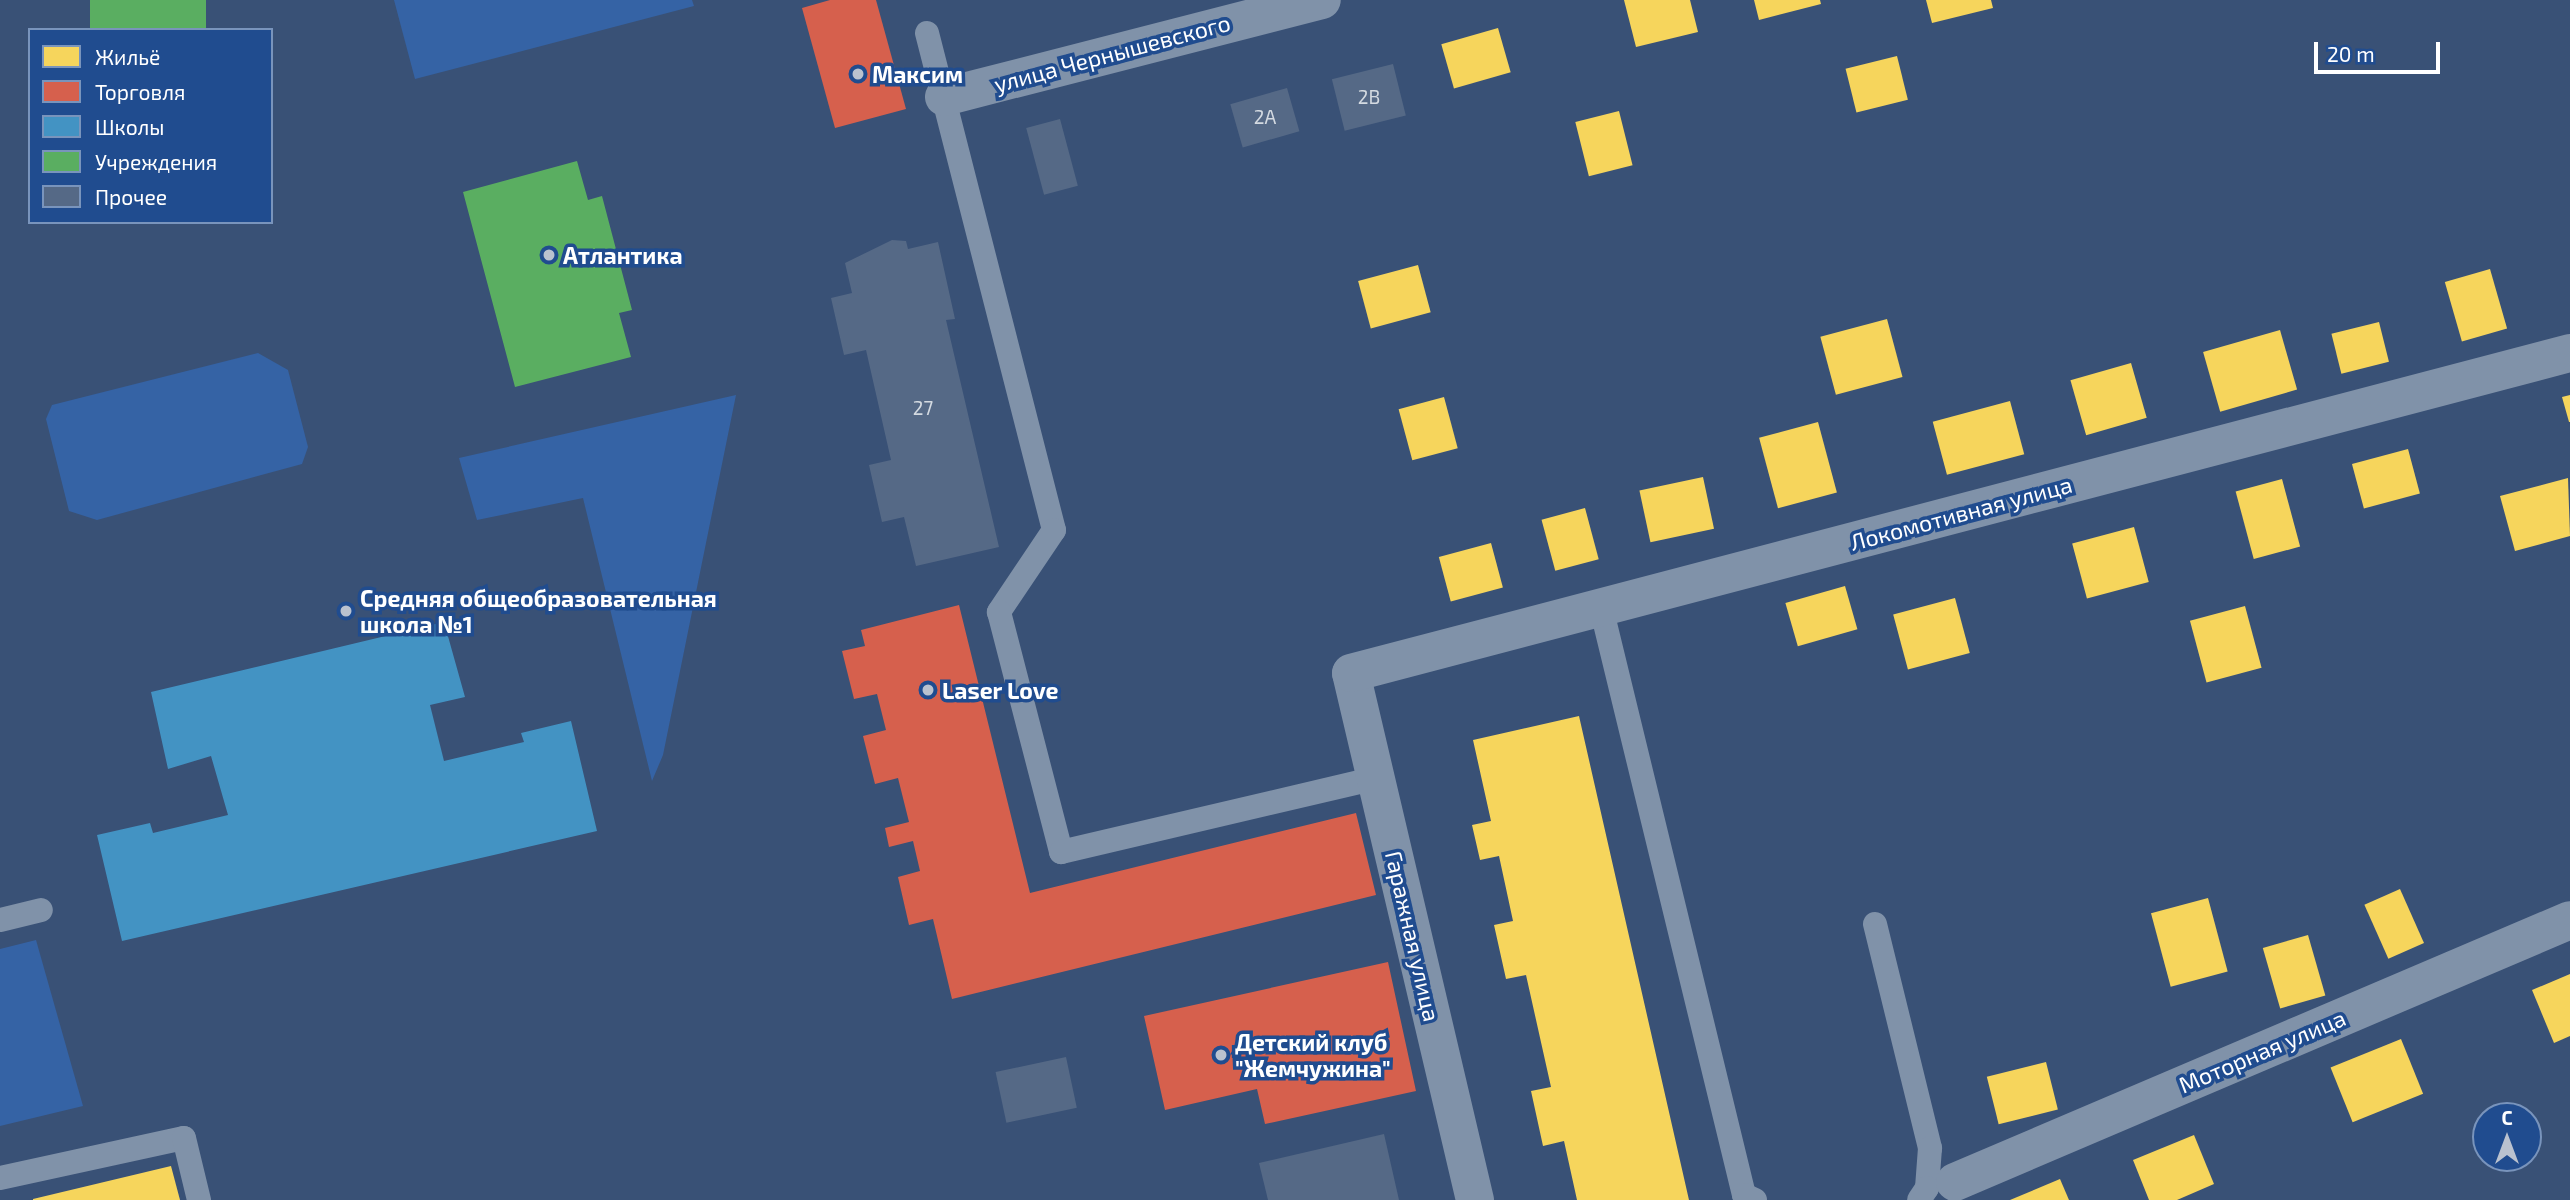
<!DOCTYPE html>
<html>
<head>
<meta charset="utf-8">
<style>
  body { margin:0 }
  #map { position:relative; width:2570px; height:1200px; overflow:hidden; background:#395176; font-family:"Exo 2",sans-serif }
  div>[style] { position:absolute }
  .green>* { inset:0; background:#3563a5 }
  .homes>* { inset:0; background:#f6d55c; transform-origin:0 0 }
  .shops>* { inset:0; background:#d6604d }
  .schools>* { inset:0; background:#4393c3 }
  .public>* { inset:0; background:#5aae61; transform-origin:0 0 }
  .building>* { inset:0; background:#556986; transform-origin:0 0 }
  .lane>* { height:24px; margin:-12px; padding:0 12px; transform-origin:12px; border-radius:12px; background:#8092a9 }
  .street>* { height:38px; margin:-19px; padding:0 19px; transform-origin:19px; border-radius:19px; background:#8092a9 }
  .dots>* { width:19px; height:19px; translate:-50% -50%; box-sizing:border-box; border:4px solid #204c8f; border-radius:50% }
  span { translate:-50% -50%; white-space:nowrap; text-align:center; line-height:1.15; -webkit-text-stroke:7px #204c8f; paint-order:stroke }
  .number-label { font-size:19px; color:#d4dae1 }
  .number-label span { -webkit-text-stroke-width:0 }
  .street-label { font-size:23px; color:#fff }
  .poi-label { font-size:23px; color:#fff; font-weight:700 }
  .left { translate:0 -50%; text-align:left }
  .legend { position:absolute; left:28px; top:28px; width:245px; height:196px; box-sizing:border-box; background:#204c8f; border:2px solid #7994bc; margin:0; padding:9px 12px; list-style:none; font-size:21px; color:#fff }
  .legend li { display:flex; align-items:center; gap:14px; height:35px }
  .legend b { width:35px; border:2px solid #7994bc }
  .north { position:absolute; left:2472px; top:1102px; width:70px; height:70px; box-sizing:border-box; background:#204c8f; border:2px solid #7994bc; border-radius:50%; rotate:0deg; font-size:19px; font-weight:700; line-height:28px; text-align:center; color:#fff }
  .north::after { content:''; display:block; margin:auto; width:24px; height:32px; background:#bac2cf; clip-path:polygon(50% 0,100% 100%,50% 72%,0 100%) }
  .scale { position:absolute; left:2314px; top:42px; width:126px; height:32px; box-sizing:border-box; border:4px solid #fff; border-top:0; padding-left:9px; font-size:21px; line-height:24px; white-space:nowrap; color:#fff; -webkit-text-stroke:5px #204c8f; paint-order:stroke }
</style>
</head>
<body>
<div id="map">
  <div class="green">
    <div style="clip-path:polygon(394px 0,692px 0,694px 6px,415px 79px)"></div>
    <div style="clip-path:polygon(258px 353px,288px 370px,308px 447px,302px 464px,97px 520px,69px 511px,46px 419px,52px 405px)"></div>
    <div style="clip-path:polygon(736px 395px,663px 755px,652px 781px,583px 498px,477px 520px,459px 458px)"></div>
    <div style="clip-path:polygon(36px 940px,83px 1106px,0 1126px,0 949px)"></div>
  </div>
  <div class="homes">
    <div style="clip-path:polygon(1624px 0,1690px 0,1698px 32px,1636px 47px)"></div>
    <div style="clip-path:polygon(1754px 0,1820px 0,1821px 4px,1759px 20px)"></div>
    <div style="clip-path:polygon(1926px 0,1991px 0,1993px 8px,1932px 23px)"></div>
    <div style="left:1498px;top:28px;width:46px;height:59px;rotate:74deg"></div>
    <div style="left:1897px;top:56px;width:45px;height:53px;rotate:76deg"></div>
    <div style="left:1619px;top:111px;width:56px;height:45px;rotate:76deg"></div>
    <div style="left:1418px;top:265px;width:49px;height:62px;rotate:75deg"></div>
    <div style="left:2490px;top:269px;width:62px;height:47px;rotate:74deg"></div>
    <div style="left:1887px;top:319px;width:60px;height:69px;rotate:75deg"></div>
    <div style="left:2379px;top:322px;width:41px;height:49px;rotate:76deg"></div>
    <div style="left:2280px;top:330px;width:62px;height:80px;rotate:74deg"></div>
    <div style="left:2131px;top:363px;width:57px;height:63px;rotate:74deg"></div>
    <div style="clip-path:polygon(2570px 395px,2570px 422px,2569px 422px,2562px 397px)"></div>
    <div style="left:1444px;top:397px;width:53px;height:47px;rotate:75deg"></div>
    <div style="left:2010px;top:401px;width:55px;height:80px;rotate:75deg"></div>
    <div style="left:1818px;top:422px;width:73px;height:61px;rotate:75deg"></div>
    <div style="left:2408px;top:449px;width:46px;height:58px;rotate:75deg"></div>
    <div style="left:1703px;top:477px;width:53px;height:65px;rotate:78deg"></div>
    <div style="clip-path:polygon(2568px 478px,2570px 536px,2515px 551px,2500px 496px)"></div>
    <div style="left:2282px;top:479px;width:70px;height:48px;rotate:75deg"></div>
    <div style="left:1585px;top:508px;width:53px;height:45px;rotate:75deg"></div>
    <div style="left:2134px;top:527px;width:57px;height:64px;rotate:75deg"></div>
    <div style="left:1491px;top:543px;width:46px;height:54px;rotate:75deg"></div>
    <div style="left:1845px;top:586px;width:45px;height:62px;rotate:74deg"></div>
    <div style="left:1955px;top:598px;width:57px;height:64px;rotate:75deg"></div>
    <div style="left:2245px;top:606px;width:64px;height:57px;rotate:75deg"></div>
    <div style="clip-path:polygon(1579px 716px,1689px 1200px,1577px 1200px,1564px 1141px,1543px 1146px,1531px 1091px,1551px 1087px,1526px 975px,1506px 979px,1494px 925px,1513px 921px,1499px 856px,1480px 860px,1472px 825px,1491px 821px,1473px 740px)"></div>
    <div style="left:2400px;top:889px;width:59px;height:39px;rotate:66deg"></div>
    <div style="left:2208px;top:898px;width:76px;height:59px;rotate:75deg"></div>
    <div style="left:2308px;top:935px;width:63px;height:47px;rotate:74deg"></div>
    <div style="clip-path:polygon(2570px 974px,2570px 1036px,2554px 1043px,2532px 990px)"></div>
    <div style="left:2401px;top:1039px;width:59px;height:76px;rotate:68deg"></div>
    <div style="left:2046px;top:1062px;width:49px;height:61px;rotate:76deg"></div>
    <div style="clip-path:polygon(2194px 1135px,2214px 1184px,2177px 1200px,2149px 1200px,2133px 1160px)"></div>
    <div style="clip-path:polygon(171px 1166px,180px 1200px,33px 1200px,33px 1199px)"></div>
    <div style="clip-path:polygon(2060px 1179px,2069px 1200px,2010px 1200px)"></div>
  </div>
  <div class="shops">
    <div style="clip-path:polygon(830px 0,876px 0,906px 109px,835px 128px,802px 8px)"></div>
    <div style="clip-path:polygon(959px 605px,1030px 893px,1356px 813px,1376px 895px,952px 999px,933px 919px,909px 925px,898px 877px,920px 871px,913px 841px,889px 847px,885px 828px,909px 822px,898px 778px,875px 784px,863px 736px,886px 730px,877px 694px,854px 699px,842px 651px,865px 646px,861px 630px)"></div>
    <div style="clip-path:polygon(1388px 962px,1416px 1091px,1265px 1124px,1257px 1089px,1165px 1110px,1144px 1016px)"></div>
  </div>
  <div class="schools">
    <div style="clip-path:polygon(444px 622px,465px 697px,430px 705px,444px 761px,524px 742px,521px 733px,571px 721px,597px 831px,122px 941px,97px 835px,150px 823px,153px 833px,228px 815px,211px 756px,168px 769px,151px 692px)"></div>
  </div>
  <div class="public">
    <div style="left:90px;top:0;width:116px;height:31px"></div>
    <div style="clip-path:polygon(577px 161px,588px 200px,602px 196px,632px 310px,619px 313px,631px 357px,515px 387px,463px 192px)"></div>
  </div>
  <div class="building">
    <div style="left:1393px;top:64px;width:53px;height:63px;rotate:76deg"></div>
    <div style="left:1287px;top:88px;width:45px;height:59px;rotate:74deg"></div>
    <div style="left:1060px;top:119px;width:69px;height:35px;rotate:75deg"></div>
    <div style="clip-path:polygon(892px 240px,906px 241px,908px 249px,938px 242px,955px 319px,946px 320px,999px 547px,916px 566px,904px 517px,882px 522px,869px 465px,891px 460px,866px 350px,844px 355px,831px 298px,852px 293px,845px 263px)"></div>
    <div style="left:1066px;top:1057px;width:52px;height:72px;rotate:78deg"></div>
    <div style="clip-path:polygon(1384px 1134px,1399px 1200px,1268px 1200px,1259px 1163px)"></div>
  </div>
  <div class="lane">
    <div style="left:927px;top:33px;width:513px;rotate:75.67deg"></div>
    <div style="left:1054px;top:530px;width:99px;rotate:123.9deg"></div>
    <div style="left:999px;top:612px;width:248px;rotate:75.5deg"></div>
    <div style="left:1061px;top:852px;width:324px;rotate:-13.2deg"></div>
    <div style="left:1601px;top:607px;width:605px;rotate:76.33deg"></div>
    <div style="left:1744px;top:1195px;width:12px;rotate:24deg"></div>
    <div style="left:0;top:920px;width:42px;rotate:-13.7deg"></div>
    <div style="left:1875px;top:924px;width:231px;rotate:76.2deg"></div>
    <div style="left:1930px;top:1148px;width:40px;rotate:94.3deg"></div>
    <div style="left:1927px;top:1188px;width:14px;rotate:124deg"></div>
    <div style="left:0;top:1178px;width:188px;rotate:-12.3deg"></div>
    <div style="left:184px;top:1138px;width:64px;rotate:76.4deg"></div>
  </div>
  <div class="street">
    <div style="left:944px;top:97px;width:390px;rotate:-14.4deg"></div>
    <div style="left:1955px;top:1182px;width:668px;rotate:-23.07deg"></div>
    <div style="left:1475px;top:1200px;width:541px;rotate:-103.24deg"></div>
    <div style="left:1351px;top:673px;width:1260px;rotate:-14.71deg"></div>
  </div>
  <div class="dots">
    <div style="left:858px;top:74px;background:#bac2cf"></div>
    <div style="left:549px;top:255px;background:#bac2cf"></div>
    <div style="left:346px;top:611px;background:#bac2cf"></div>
    <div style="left:928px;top:690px;background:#bac2cf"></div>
    <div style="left:1221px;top:1055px;background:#bac2cf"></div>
  </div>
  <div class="number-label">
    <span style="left:1369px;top:97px">2В</span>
    <span style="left:1265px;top:117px">2А</span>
    <span style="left:923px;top:408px">27</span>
  </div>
  <div class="street-label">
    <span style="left:1112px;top:53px;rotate:-15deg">улица Чернышевского</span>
    <span style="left:1961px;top:513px;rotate:-15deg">Локомотивная улица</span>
    <span style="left:1413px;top:936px;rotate:77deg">Гаражная улица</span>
    <span style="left:2262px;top:1051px;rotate:-23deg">Моторная улица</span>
  </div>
  <div class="poi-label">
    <span class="left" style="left:872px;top:74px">Максим</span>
    <span class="left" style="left:563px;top:255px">Атлантика</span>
    <span class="left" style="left:360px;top:611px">Средняя общеобразовательная<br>школа №1</span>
    <span class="left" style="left:942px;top:690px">Laser Love</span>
    <span class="left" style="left:1235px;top:1055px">Детский клуб<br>"Жемчужина"</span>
  </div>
  <ul class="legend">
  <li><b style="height:19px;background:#f6d55c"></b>Жильё</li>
  <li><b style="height:19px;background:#d6604d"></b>Торговля</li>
  <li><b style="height:19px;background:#4393c3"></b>Школы</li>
  <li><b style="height:19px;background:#5aae61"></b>Учреждения</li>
  <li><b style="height:19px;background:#556986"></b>Прочее</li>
  </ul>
  <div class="north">С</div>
  <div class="scale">20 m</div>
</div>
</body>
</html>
